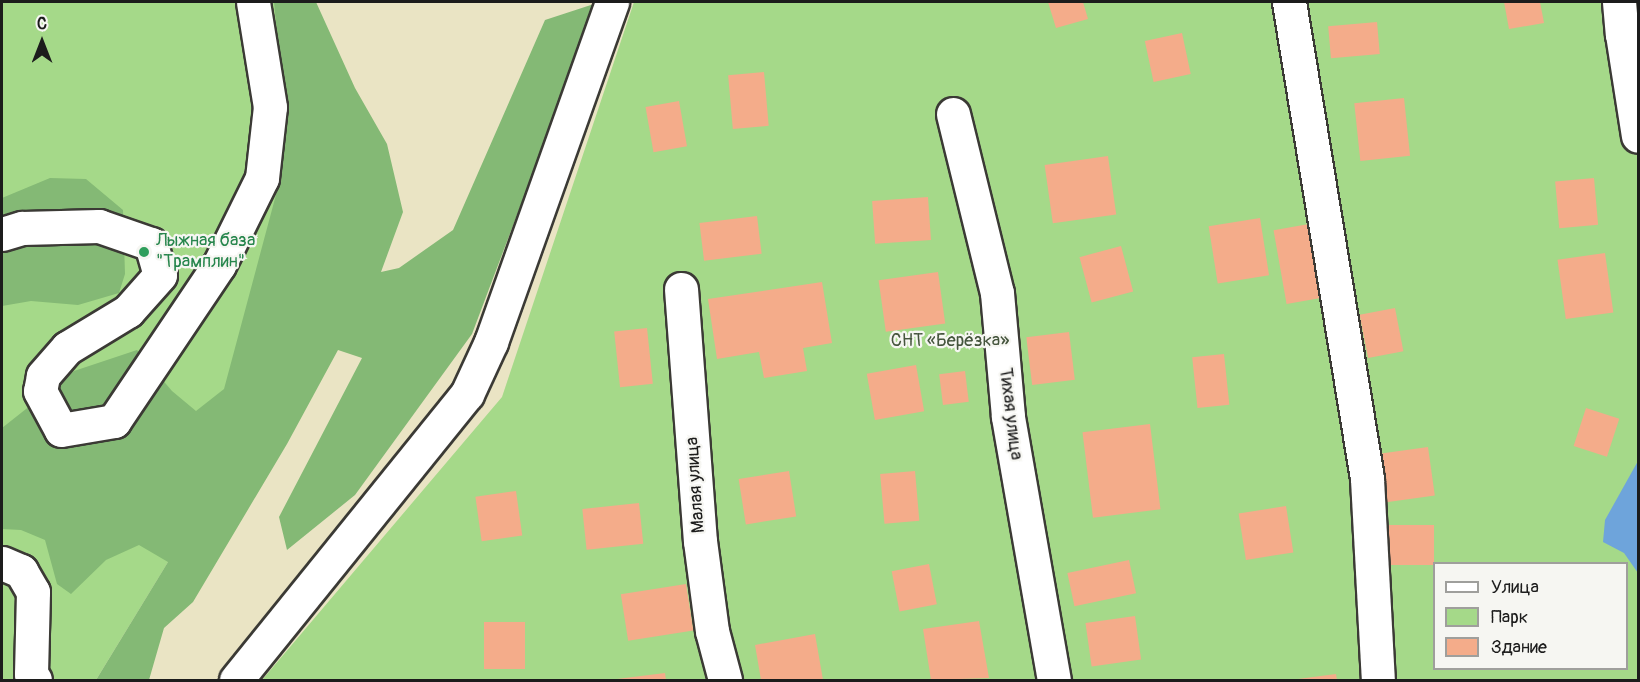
<!DOCTYPE html>
<html>
<head>
<meta charset="utf-8">
<style>
  body { margin:0 }
  #map { position:relative; width:1640px; height:682px; overflow:hidden; background:#eae4c4; font-family:Pangolin,sans-serif }
  div>[style] { position:absolute }
  .green>* { inset:0; background:#a5d989 }
  .forest>* { inset:0; background:#84b975 }
  .water>* { inset:0; background:#6ea4db }
  .building>* { inset:0; background:#f4ac8a; transform-origin:0 0 }
  .roads { filter:drop-shadow(2px 0 #3b3a35) drop-shadow(-2px 0 #3b3a35) drop-shadow(0 2px #3b3a35) drop-shadow(0 -2px #3b3a35) }
  .minor>* { height:33px; margin:-16.5px; padding:0 16.5px; transform-origin:16.5px; border-radius:16.5px; background:#fff }
  .dots>* { width:16px; height:16px; translate:-50% -50%; box-sizing:border-box; border:3px solid #f6f6f2; border-radius:50% }
  span { translate:-50% -50%; white-space:nowrap; text-align:center; line-height:1.15; -webkit-text-stroke:4.5px #f6f6f2; paint-order:stroke }
  .leisure-label { font-size:18px; color:#27864d }
  .left { translate:0 -50%; text-align:left }
  .park-label { font-size:18px; color:#45553d }
  .street-label { font-size:18px; color:#1c1c1c }
  .frame { position:absolute; inset:0; border:3px solid #1c1c1c; pointer-events:none }
  .legend { position:absolute; left:1433px; top:562px; width:195px; height:108px; box-sizing:border-box; background:#f6f6f2; border:2px solid #9f9f9c; margin:0; padding:8px 10px; list-style:none; font-size:18px; color:#1c1c1c }
  .legend li { display:flex; align-items:center; gap:12px; height:30px }
  .legend b { width:30px; border:2px solid #9f9f9c }
  .north { position:absolute; left:12px; top:12px; width:60px; height:60px; -webkit-text-stroke:4px #f6f6f2; paint-order:stroke; rotate:0deg; font-size:16px; font-weight:700; line-height:24px; text-align:center; color:#1c1c1c }
  .north::after { content:''; display:block; margin:auto; width:21px; height:27px; background:#1c1c1c; clip-path:polygon(50% 0,100% 100%,50% 72%,0 100%) }
</style>
</head>
<body>
<div id="map">
  <div class="green">
    <div style="clip-path:polygon(2px 2px,297px 2px,264px 405px,96px 680px,2px 680px)"></div>
    <div style="clip-path:polygon(evenodd,634px 2px,1638px 2px,1638px 680px,262px 680px,502px 397px,634px 2px,1434px 564px,1626px 564px,1626px 668px,1434px 668px,1434px 564px)"></div>
  </div>
  <div class="forest">
    <div style="clip-path:polygon(274px 2px,316px 2px,355px 88px,387px 144px,403px 212px,381px 272px,399px 268px,453px 230px,545px 20px,597px 3px,472px 334px,355px 495px,287px 550px,279px 517px,362px 358px,338px 350px,287px 444px,193px 602px,164px 628px,149px 680px,96px 680px,168px 562px,139px 545px,106px 560px,71px 594px,57px 584px,45px 540px,21px 530px,2px 529px,2px 428px,74px 371px,137px 350px,172px 391px,196px 411px,224px 389px,281px 176px,280px 65px)"></div>
    <div style="clip-path:polygon(50px 178px,86px 179px,123px 210px,125px 274px,119px 293px,78px 305px,31px 301px,2px 306px,2px 198px)"></div>
  </div>
  <div class="water">
    <div style="clip-path:polygon(1638px 461px,1638px 573px,1624px 553px,1603px 542px,1605px 520px)"></div>
  </div>
  <div class="building">
    <div style="clip-path:polygon(1048px 2px,1083px 2px,1088px 19px,1056px 28px)"></div>
    <div style="clip-path:polygon(1504px 2px,1540px 2px,1544px 23px,1509px 29px)"></div>
    <div style="left:1377px;top:22px;width:32px;height:49px;rotate:85deg"></div>
    <div style="left:1182px;top:33px;width:42px;height:38px;rotate:78deg"></div>
    <div style="left:764px;top:72px;width:54px;height:36px;rotate:85deg"></div>
    <div style="left:1404px;top:98px;width:58px;height:50px;rotate:84deg"></div>
    <div style="left:679px;top:101px;width:46px;height:34px;rotate:80deg"></div>
    <div style="left:1108px;top:156px;width:59px;height:64px;rotate:82deg"></div>
    <div style="left:1594px;top:178px;width:47px;height:39px;rotate:85deg"></div>
    <div style="left:928px;top:197px;width:43px;height:56px;rotate:86deg"></div>
    <div style="left:757px;top:216px;width:38px;height:58px;rotate:83deg"></div>
    <div style="left:1260px;top:218px;width:58px;height:52px;rotate:81deg"></div>
    <div style="left:1309px;top:224px;width:75px;height:36px;rotate:80deg"></div>
    <div style="left:1121px;top:246px;width:47px;height:43px;rotate:75deg"></div>
    <div style="left:1605px;top:253px;width:60px;height:48px;rotate:82deg"></div>
    <div style="left:938px;top:272px;width:52px;height:60px;rotate:82deg"></div>
    <div style="clip-path:polygon(822px 282px,832px 343px,803px 348px,807px 371px,764px 378px,759px 352px,717px 359px,708px 299px)"></div>
    <div style="left:1395px;top:308px;width:44px;height:36px;rotate:79deg"></div>
    <div style="left:647px;top:328px;width:56px;height:33px;rotate:84deg"></div>
    <div style="left:1069px;top:332px;width:48px;height:43px;rotate:83deg"></div>
    <div style="left:1224px;top:354px;width:51px;height:32px;rotate:84deg"></div>
    <div style="left:916px;top:365px;width:47px;height:50px;rotate:80deg"></div>
    <div style="left:965px;top:371px;width:31px;height:26px;rotate:83deg"></div>
    <div style="left:1586px;top:408px;width:35px;height:40px;rotate:18deg"></div>
    <div style="left:1150px;top:424px;width:86px;height:68px;rotate:83deg"></div>
    <div style="left:1428px;top:447px;width:49px;height:49px;rotate:82deg"></div>
    <div style="left:789px;top:471px;width:46px;height:51px;rotate:81deg"></div>
    <div style="left:915px;top:471px;width:50px;height:35px;rotate:85deg"></div>
    <div style="left:516px;top:491px;width:45px;height:41px;rotate:82deg"></div>
    <div style="left:639px;top:503px;width:41px;height:57px;rotate:84deg"></div>
    <div style="left:1286px;top:506px;width:47px;height:48px;rotate:81deg"></div>
    <div style="left:1387px;top:525px;width:47px;height:40px"></div>
    <div style="left:1129px;top:560px;width:34px;height:63px;rotate:78deg"></div>
    <div style="left:929px;top:564px;width:41px;height:38px;rotate:79deg"></div>
    <div style="left:686px;top:584px;width:47px;height:66px;rotate:81deg"></div>
    <div style="left:1135px;top:616px;width:44px;height:50px;rotate:82deg"></div>
    <div style="clip-path:polygon(979px 621px,989px 678px,931px 680px,923px 629px)"></div>
    <div style="left:484px;top:622px;width:41px;height:47px"></div>
    <div style="clip-path:polygon(815px 634px,823px 680px,761px 680px,755px 645px)"></div>
    <div style="clip-path:polygon(665px 673px,666px 680px,617px 680px,617px 679px)"></div>
    <div style="clip-path:polygon(1336px 674px,1337px 680px,1298px 680px,1298px 679px)"></div>
  </div>
  <div class="roads">
    <div class="minor">
      <div style="left:1289px;top:2px;width:483px;rotate:80.7deg"></div>
      <div style="left:1367px;top:479px;width:201px;rotate:86.9deg"></div>
      <div style="left:1619px;top:2px;width:32px;rotate:85deg"></div>
      <div style="left:1622px;top:34px;width:16px;rotate:-4deg"></div>
      <div style="left:1622px;top:34px;width:103px;rotate:81.1deg"></div>
      <div style="left:953px;top:114px;width:184px;rotate:76.2deg"></div>
      <div style="left:997px;top:293px;width:124px;rotate:84.9deg"></div>
      <div style="left:1008px;top:417px;width:267px;rotate:80.1deg"></div>
      <div style="left:2px;top:234px;width:21px;rotate:-17deg"></div>
      <div style="left:22px;top:228px;width:77px;rotate:-1.5deg"></div>
      <div style="left:99px;top:226px;width:55px;rotate:19.1deg"></div>
      <div style="left:151px;top:244px;width:32px;rotate:74deg"></div>
      <div style="left:160px;top:275px;width:48px;rotate:131.6deg"></div>
      <div style="left:128px;top:311px;width:71px;rotate:148.8deg"></div>
      <div style="left:67px;top:348px;width:37px;rotate:131deg"></div>
      <div style="left:43px;top:376px;width:15px;rotate:101deg"></div>
      <div style="left:40px;top:391px;width:44px;rotate:61.7deg"></div>
      <div style="left:61px;top:430px;width:54px;rotate:-9.6deg"></div>
      <div style="left:114px;top:421px;width:188px;rotate:-56.1deg"></div>
      <div style="left:219px;top:265px;width:97px;rotate:-63.7deg"></div>
      <div style="left:262px;top:178px;width:71px;rotate:-83.6deg"></div>
      <div style="left:270px;top:107px;width:106px;rotate:-99.2deg"></div>
      <div style="left:681px;top:289px;width:253px;rotate:85.7deg"></div>
      <div style="left:700px;top:541px;width:91px;rotate:82.4deg"></div>
      <div style="left:712px;top:631px;width:51px;rotate:75.1deg"></div>
      <div style="left:2px;top:563px;width:21px;rotate:23deg"></div>
      <div style="left:21px;top:571px;width:24px;rotate:60deg"></div>
      <div style="left:33px;top:592px;width:82px;rotate:91.4deg"></div>
      <div style="left:31px;top:674px;width:7px;rotate:56deg"></div>
      <div style="left:236px;top:680px;width:368px;rotate:-51.1deg"></div>
      <div style="left:467px;top:394px;width:57px;rotate:-65.2deg"></div>
      <div style="left:491px;top:342px;width:361px;rotate:-70.4deg"></div>
    </div>
  </div>
  <div class="dots">
    <div style="left:144px;top:252px;background:#2e9e5b"></div>
  </div>
  <div class="leisure-label">
    <span class="left" style="left:156px;top:252px">Лыжная база<br>"Трамплин"</span>
  </div>
  <div class="park-label">
    <span style="left:950px;top:341px">СНТ «Берёзка»</span>
  </div>
  <div class="street-label">
    <span style="left:1010px;top:414px;rotate:83deg">Тихая улица</span>
    <span style="left:696px;top:485px;rotate:-94deg">Малая улица</span>
  </div>
  <div class="frame"></div>
  <ul class="legend">
  <li><b style="height:8px;background:#fff"></b>Улица</li>
  <li><b style="height:16px;background:#a5d989"></b>Парк</li>
  <li><b style="height:16px;background:#f4ac8a"></b>Здание</li>
  </ul>
  <div class="north">С</div>
</div>
</body>
</html>
